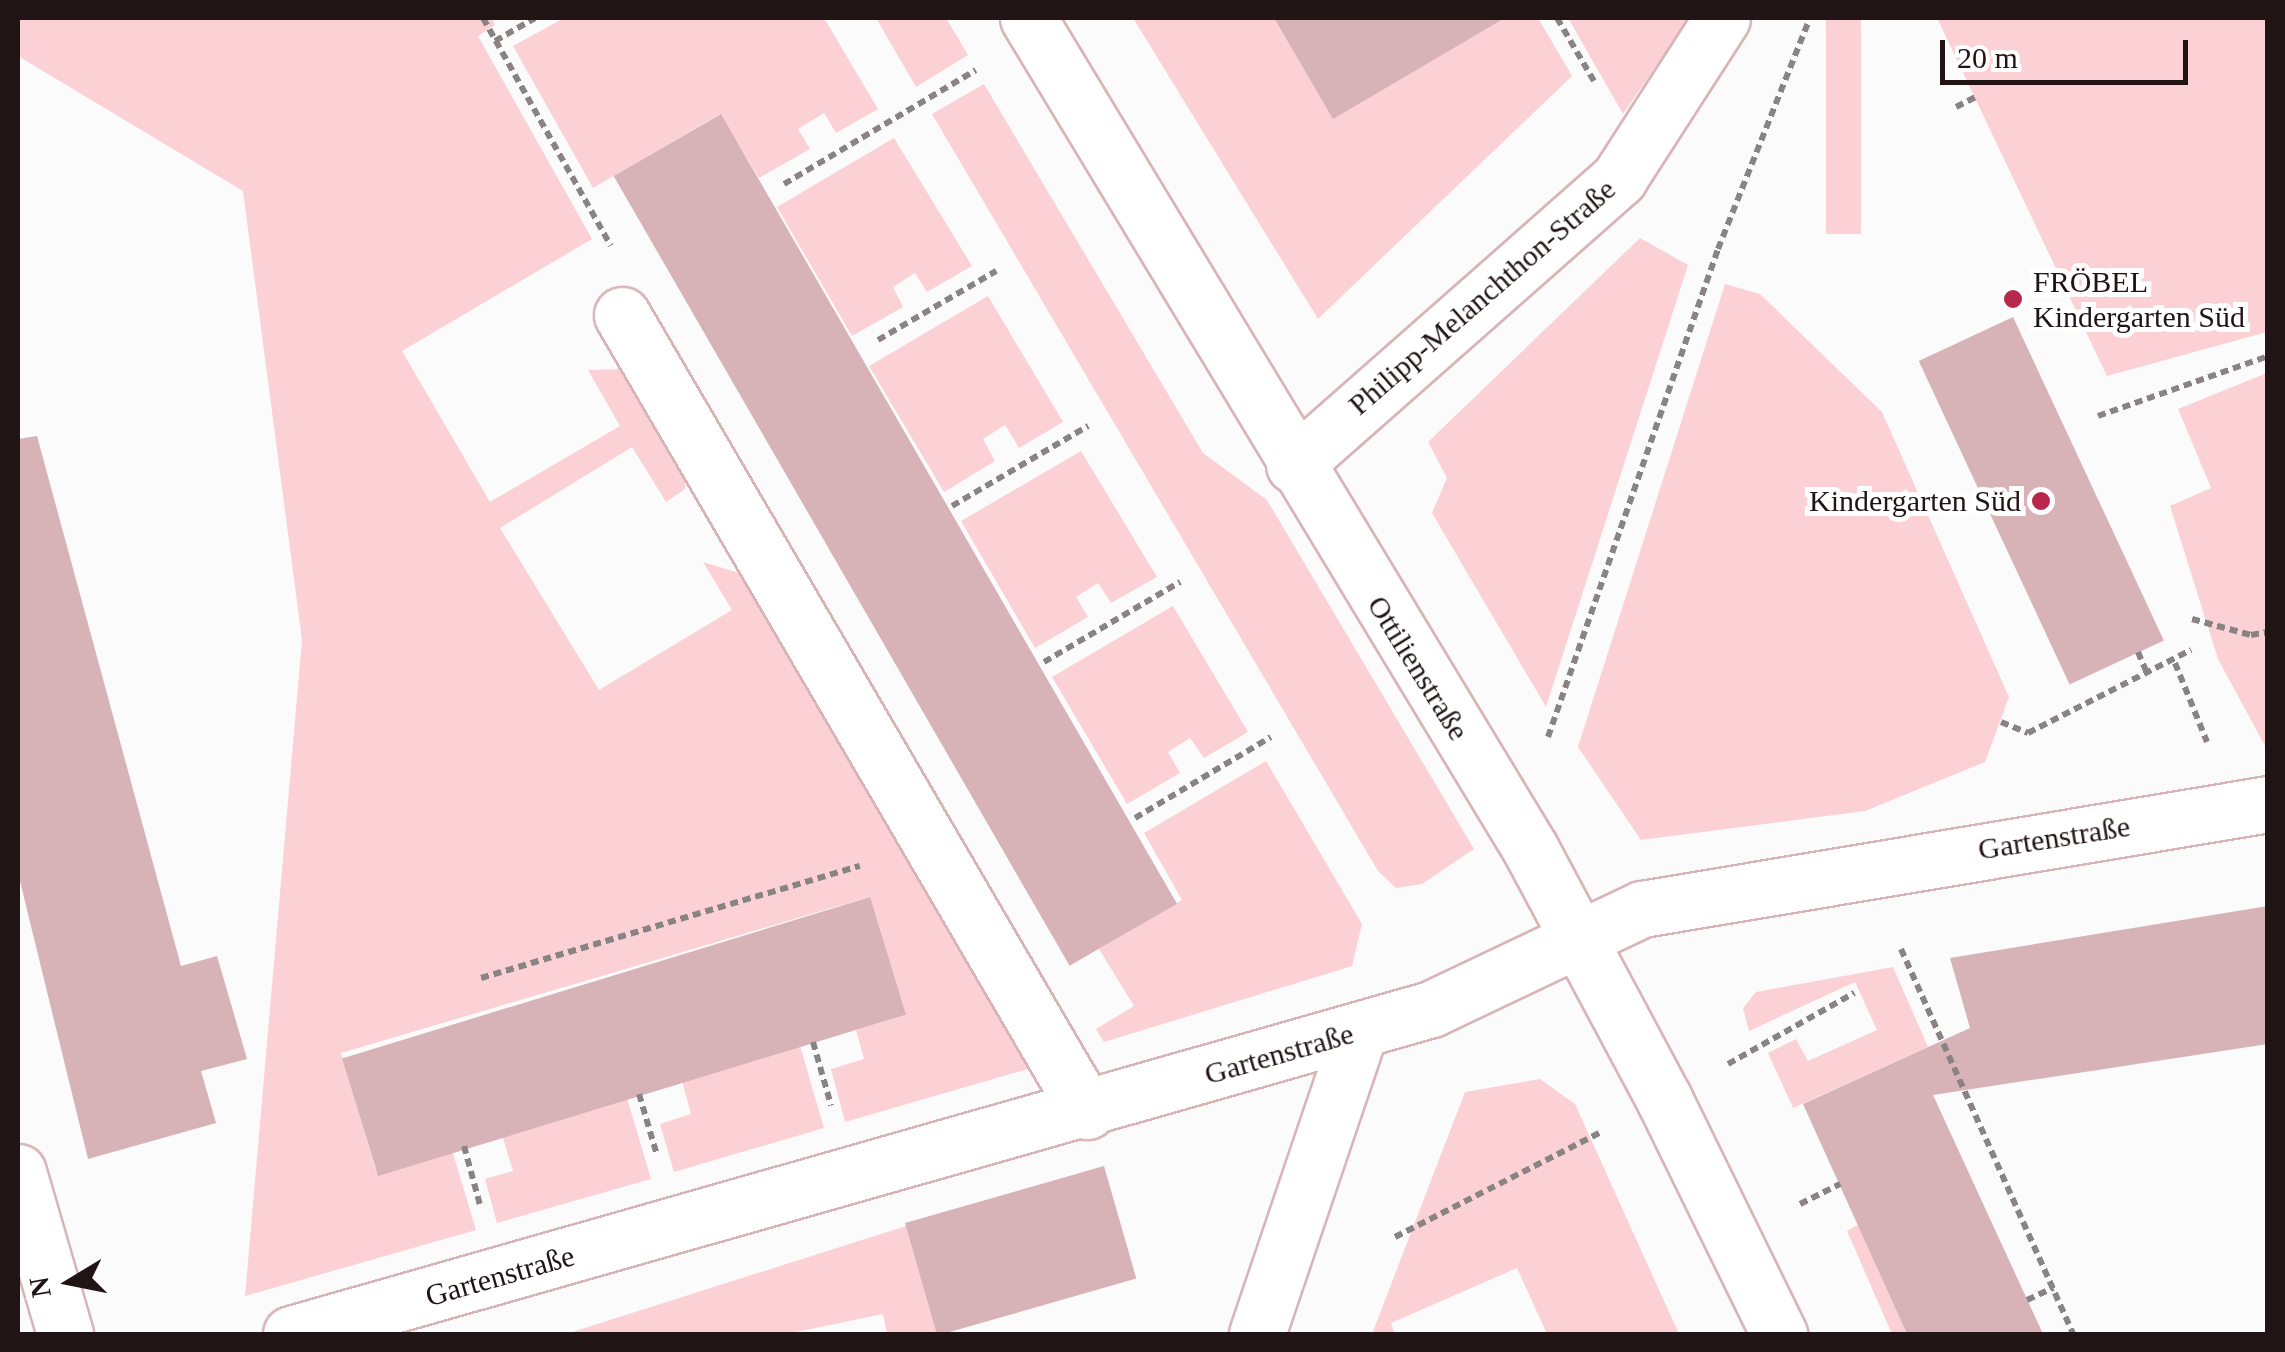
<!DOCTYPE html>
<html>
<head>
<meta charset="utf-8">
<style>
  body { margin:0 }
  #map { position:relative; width:2285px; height:1352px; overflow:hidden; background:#fbfbfb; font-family:"Times New Roman",serif }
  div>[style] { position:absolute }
  .green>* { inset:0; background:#fbd1d5; transform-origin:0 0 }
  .building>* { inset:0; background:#d7b2b6; transform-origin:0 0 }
  .path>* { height:6px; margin-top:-3px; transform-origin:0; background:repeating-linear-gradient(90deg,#8a8384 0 8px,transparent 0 13px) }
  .roads { filter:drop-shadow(2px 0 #d9b4b7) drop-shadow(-2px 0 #d9b4b7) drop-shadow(0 2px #d9b4b7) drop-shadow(0 -2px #d9b4b7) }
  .minor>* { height:55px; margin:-27.5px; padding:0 27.5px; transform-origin:27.5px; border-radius:27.5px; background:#fff }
  .dots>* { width:28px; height:28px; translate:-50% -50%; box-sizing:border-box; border:5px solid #fff; border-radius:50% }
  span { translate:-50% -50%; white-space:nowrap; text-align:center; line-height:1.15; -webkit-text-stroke:10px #fff; paint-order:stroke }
  .poi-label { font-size:30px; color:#211415 }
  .left { translate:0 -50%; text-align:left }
  .right { translate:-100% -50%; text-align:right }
  .street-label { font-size:30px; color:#211415 }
  .frame { position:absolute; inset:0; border:20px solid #211415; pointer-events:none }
  .north { position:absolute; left:20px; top:1232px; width:100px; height:100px; -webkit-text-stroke:8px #fff; paint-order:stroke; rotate:260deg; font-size:28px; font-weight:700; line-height:40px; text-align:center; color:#211415 }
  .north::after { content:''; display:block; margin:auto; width:35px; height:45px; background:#211415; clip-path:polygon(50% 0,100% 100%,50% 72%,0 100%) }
  .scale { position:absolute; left:1940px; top:40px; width:248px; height:45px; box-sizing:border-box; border:5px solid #211415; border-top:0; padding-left:12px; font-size:30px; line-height:35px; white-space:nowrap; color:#211415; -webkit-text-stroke:8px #fff; paint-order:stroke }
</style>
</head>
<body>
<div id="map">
  <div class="green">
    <div style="clip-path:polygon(18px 18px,491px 18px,495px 25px,478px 36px,592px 239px,402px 351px,490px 502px,620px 426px,588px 370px,626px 369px,685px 467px,685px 489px,666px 502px,632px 447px,500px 528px,599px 690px,732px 610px,703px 562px,749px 576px,1045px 1064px,845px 1122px,831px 1069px,864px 1059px,856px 1030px,905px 1015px,869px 897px,341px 1053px,376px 1171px,452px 1150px,476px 1230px,245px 1296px,302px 640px,243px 191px,18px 56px)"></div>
    <div style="clip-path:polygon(564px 18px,824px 18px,878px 109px,836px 133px,824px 113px,798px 129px,810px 149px,759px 178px,720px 114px,593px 188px,513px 46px)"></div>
    <div style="clip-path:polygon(876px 18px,946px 18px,968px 55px,916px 87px)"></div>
    <div style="clip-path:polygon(1133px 18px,1274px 18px,1333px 118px,1505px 18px,1538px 18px,1572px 76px,1318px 319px)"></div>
    <div style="clip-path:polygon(1568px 18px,1689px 18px,1623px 114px)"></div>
    <div style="left:1826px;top:18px;width:35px;height:216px"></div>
    <div style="clip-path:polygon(1937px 18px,2267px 18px,2267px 332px,2107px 376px)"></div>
    <div style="clip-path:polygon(984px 84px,1203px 453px,1267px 500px,1474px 849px,1422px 884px,1396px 888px,1378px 871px,932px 114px)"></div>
    <div style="clip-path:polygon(894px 138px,972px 266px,927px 292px,915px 273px,893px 287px,903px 307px,852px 336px,777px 207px)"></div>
    <div style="clip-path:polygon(1640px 238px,1688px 265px,1546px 707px,1432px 513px,1447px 478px,1428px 442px)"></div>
    <div style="clip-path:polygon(1725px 284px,1760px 294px,1882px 412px,2009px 697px,1985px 762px,1865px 811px,1641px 840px,1578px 747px)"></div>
    <div style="clip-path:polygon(988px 296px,1063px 422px,1019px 448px,1005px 425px,983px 439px,995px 461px,944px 492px,869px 366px)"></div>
    <div style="clip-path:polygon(2267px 373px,2268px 746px,2265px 746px,2218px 659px,2170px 506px,2211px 488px,2178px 409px)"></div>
    <div style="clip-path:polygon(1081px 451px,1157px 577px,1111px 603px,1098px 583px,1076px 597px,1088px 617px,1035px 648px,961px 521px)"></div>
    <div style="clip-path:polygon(1173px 606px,1248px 732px,1204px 758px,1190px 738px,1168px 752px,1180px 773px,1127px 804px,1052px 677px)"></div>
    <div style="clip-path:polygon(1266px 761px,1362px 924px,1352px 966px,1104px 1042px,1096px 1029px,1134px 1006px,1099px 949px,1182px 900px,1144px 833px)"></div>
    <div style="clip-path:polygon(1893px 967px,1928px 1047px,1793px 1108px,1768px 1053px,1796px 1039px,1808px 1061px,1877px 1030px,1855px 982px,1749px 1031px,1743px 1008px,1756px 992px)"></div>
    <div style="clip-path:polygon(800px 1046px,824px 1128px,674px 1172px,660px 1124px,691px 1114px,682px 1081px)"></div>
    <div style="clip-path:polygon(1540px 1079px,1575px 1104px,1679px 1334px,1547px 1334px,1517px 1268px,1391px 1323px,1395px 1334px,1372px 1334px,1465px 1092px)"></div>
    <div style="clip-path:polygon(627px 1098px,651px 1179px,497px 1223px,485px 1179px,513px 1171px,502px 1135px)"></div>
    <div style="clip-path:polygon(1858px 1225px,1907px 1334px,1892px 1334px,1847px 1231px)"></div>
    <div style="clip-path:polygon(906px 1226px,938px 1334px,887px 1334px,883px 1314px,786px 1334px,566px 1334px)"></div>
  </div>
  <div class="building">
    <div style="clip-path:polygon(1274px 18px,1505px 18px,1333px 119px)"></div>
    <div style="left:721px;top:114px;width:912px;height:124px;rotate:60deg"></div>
    <div style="left:2013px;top:317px;width:357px;height:104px;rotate:65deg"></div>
    <div style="clip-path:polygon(37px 436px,181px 966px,217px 956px,247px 1059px,201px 1071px,216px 1123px,88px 1159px,18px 873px,18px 439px)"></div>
    <div style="left:870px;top:897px;width:123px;height:552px;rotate:73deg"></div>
    <div style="clip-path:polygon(2268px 906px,2268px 1044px,1933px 1095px,2043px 1334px,1907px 1334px,1803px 1104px,1970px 1028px,1950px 958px)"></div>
    <div style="left:1104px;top:1166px;width:117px;height:207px;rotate:74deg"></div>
  </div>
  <div class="path">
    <div style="left:483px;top:18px;width:261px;rotate:60.7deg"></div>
    <div style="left:1557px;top:18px;width:73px;rotate:59.6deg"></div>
    <div style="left:495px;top:41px;width:46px;rotate:-29.9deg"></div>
    <div style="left:1956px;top:107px;width:22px;rotate:-27deg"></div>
    <div style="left:784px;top:184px;width:223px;rotate:-30.7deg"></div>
    <div style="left:878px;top:340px;width:137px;rotate:-30.3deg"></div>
    <div style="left:2098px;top:416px;width:180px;rotate:-19.4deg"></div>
    <div style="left:952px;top:506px;width:158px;rotate:-30.5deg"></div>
    <div style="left:2192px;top:619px;width:61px;rotate:15.2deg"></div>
    <div style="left:2251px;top:635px;width:17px;rotate:-10deg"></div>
    <div style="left:2138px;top:652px;width:26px;rotate:67deg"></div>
    <div style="left:1044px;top:662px;width:158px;rotate:-30.5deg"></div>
    <div style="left:2175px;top:663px;width:85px;rotate:67.9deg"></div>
    <div style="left:2001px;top:722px;width:29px;rotate:22deg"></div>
    <div style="left:2028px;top:733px;width:183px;rotate:-27deg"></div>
    <div style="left:1548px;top:737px;width:517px;rotate:-70.79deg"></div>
    <div style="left:1718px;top:249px;width:249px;rotate:-68.3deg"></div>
    <div style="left:1135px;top:818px;width:158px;rotate:-30.8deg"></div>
    <div style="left:1901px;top:949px;width:422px;rotate:65.9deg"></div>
    <div style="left:481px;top:978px;width:395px;rotate:-16.5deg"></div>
    <div style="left:813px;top:1042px;width:66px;rotate:74.1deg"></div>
    <div style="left:1728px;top:1064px;width:145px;rotate:-29.4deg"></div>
    <div style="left:639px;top:1094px;width:64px;rotate:73.6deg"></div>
    <div style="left:464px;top:1146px;width:61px;rotate:74.8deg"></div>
    <div style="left:1800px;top:1204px;width:45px;rotate:-26.6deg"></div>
    <div style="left:1395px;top:1237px;width:233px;rotate:-27deg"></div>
    <div style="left:2027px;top:1300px;width:29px;rotate:-25deg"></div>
  </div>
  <div class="roads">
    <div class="minor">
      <div style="left:1028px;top:18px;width:972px;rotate:58.84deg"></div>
      <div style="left:1531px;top:850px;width:282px;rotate:61.9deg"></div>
      <div style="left:1664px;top:1099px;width:262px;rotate:63.9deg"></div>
      <div style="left:622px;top:315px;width:922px;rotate:59.71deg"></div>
      <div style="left:1294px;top:465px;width:434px;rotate:-41.4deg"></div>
      <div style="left:1619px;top:178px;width:190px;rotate:-57.2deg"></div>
      <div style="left:18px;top:1172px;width:169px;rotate:73.8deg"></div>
      <div style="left:291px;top:1334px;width:1185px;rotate:-15.91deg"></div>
      <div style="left:1431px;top:1009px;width:233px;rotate:-25.4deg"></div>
      <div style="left:1642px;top:909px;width:635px;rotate:-9.52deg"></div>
      <div style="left:1257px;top:1334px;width:321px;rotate:-71.3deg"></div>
    </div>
  </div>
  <div class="dots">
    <div style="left:2013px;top:299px;background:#b8274c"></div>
    <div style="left:2041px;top:501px;background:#b8274c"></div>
  </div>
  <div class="poi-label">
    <span class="left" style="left:2033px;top:299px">FRÖBEL<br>Kindergarten Süd</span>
    <span class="right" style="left:2021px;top:501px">Kindergarten Süd</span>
  </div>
  <div class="street-label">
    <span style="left:1482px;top:297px;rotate:-41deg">Philipp-Melanchthon-Straße</span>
    <span style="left:1418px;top:668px;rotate:58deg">Ottilienstraße</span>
    <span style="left:2054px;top:838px;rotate:-9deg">Gartenstraße</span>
    <span style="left:1279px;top:1054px;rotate:-16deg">Gartenstraße</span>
    <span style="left:500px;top:1276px;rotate:-16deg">Gartenstraße</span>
  </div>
  <div class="frame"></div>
  <div class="north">N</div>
  <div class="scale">20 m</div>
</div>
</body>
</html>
